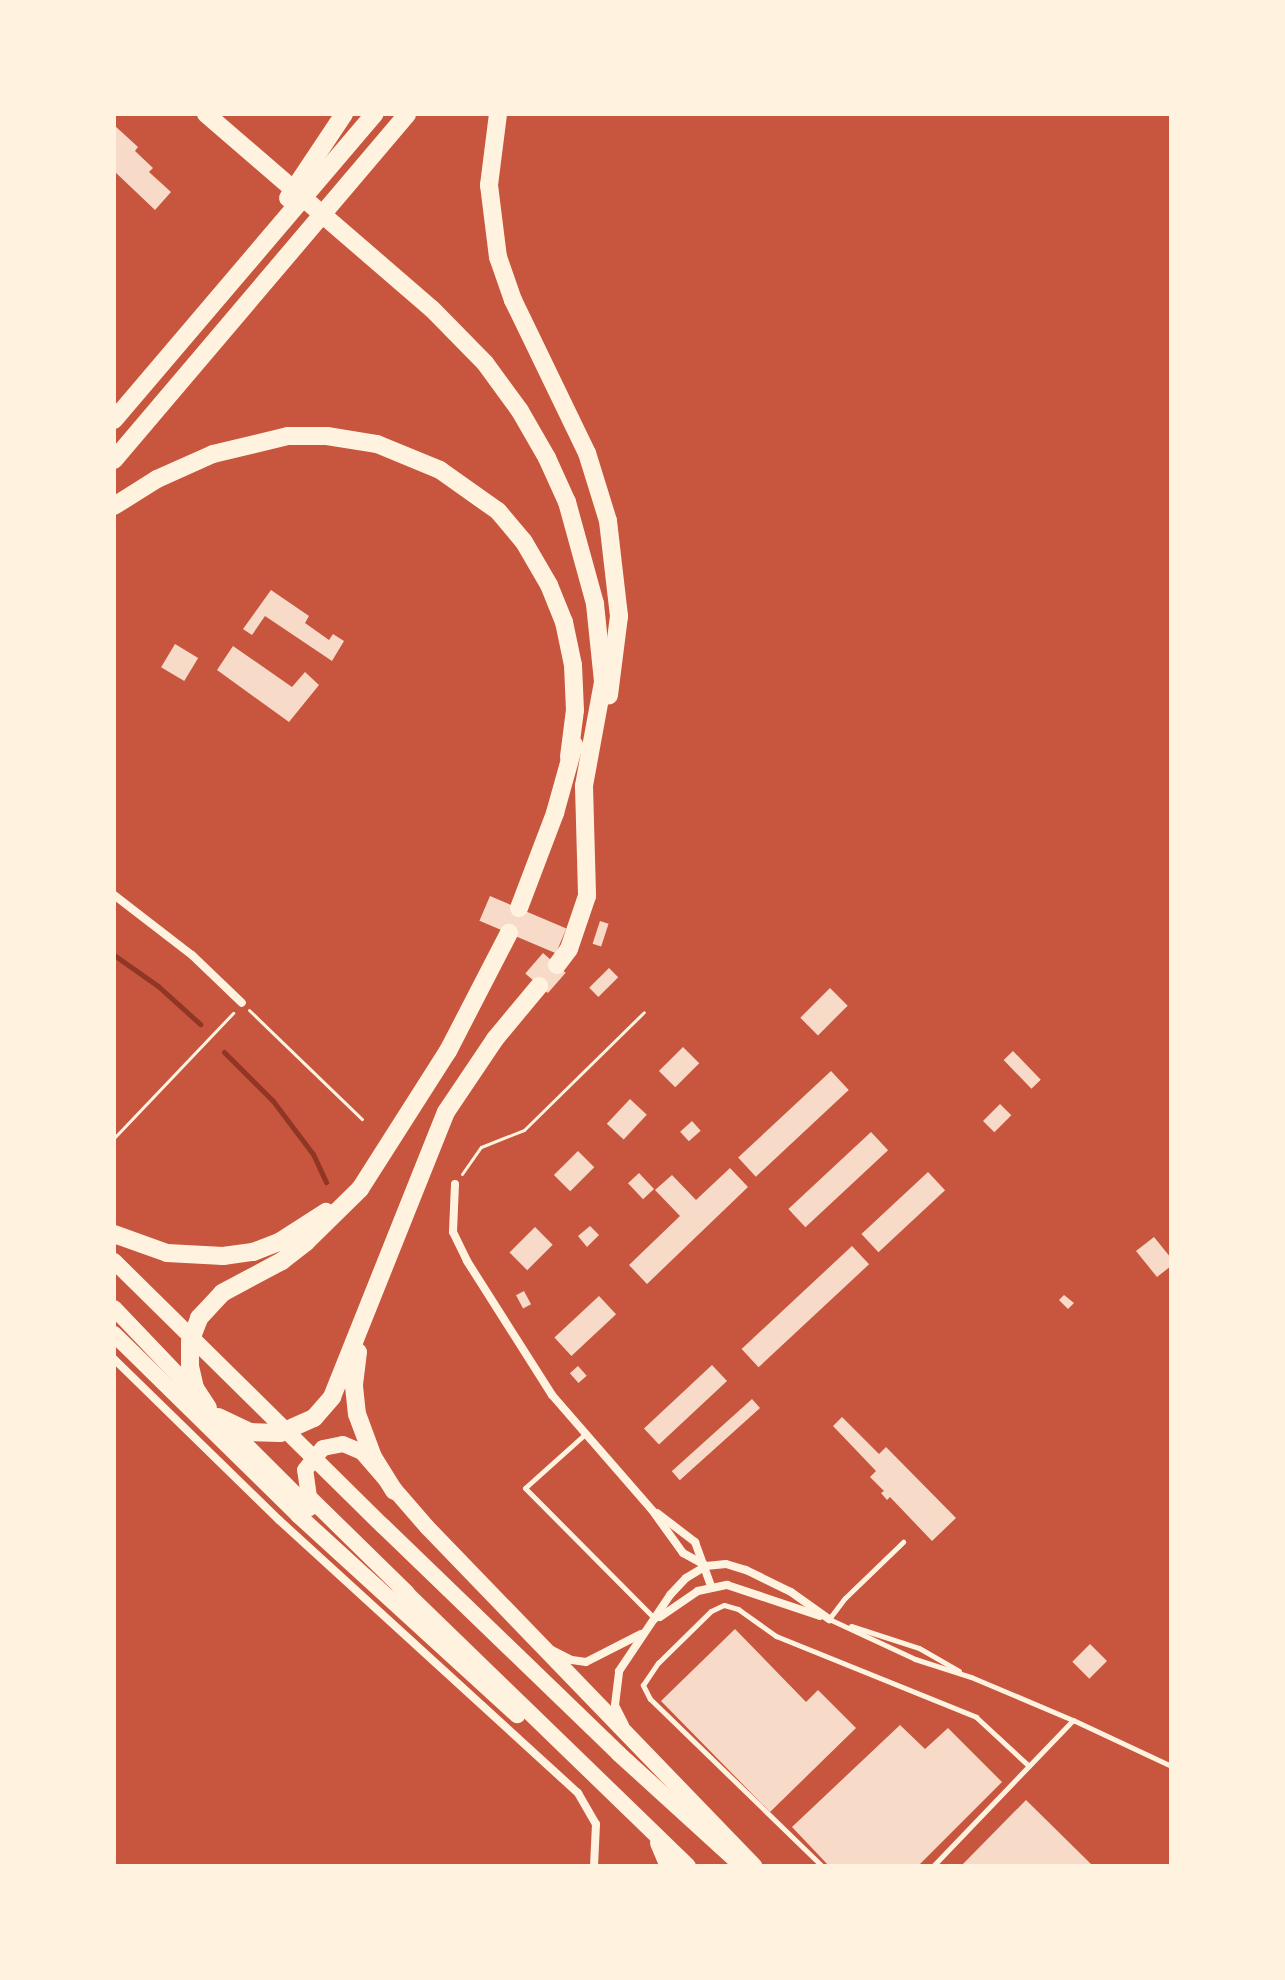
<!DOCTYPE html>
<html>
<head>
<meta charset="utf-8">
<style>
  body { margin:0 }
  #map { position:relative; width:1285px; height:1980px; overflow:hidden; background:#c8553d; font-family:Quicksand,sans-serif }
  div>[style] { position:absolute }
  .stream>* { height:5px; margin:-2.5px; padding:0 2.5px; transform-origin:2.5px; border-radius:2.5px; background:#8f3625 }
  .building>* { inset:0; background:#f7dbc8; transform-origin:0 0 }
  .path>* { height:3px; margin:-1.5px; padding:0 1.5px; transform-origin:1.5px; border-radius:1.5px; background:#fff3e0 }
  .service>* { height:5px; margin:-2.5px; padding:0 2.5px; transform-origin:2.5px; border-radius:2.5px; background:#fff3e0 }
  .minor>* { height:8px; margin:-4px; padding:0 4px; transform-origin:4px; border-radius:4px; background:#fff3e0 }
  .primary>* { height:16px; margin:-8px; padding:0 8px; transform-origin:8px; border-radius:8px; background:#fff3e0 }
  .motorway>* { height:18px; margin:-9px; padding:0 9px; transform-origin:9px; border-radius:9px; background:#fff3e0 }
  span { translate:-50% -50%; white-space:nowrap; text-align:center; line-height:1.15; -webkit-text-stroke:8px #fff3e0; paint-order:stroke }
  .frame { position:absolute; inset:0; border:116px solid #fff3e0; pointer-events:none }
</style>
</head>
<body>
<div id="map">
  <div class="stream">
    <div style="left:114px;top:955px;width:54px;rotate:35.2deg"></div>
    <div style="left:158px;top:986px;width:57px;rotate:42.1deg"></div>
    <div style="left:224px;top:1052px;width:69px;rotate:45deg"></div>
    <div style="left:273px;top:1101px;width:66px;rotate:53deg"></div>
    <div style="left:313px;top:1154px;width:31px;rotate:65deg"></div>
  </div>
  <div class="building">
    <div style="clip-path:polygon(114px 125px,138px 147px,135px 151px,153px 168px,149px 172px,171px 192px,155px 210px,114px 171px)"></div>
    <div style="clip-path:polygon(271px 590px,309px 616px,305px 623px,329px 640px,333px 634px,344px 641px,332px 661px,265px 616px,252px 635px,243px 629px)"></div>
    <div style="left:175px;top:644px;width:27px;height:27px;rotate:31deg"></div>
    <div style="clip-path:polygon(233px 646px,292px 687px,305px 672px,319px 685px,289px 722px,217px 670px)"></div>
    <div style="left:490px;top:896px;width:83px;height:27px;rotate:23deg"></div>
    <div style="left:600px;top:921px;width:9px;height:24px;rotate:18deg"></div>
    <div style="left:543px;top:953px;width:30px;height:27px;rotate:41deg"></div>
    <div style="left:609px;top:968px;width:13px;height:28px;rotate:45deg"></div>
    <div style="left:830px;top:988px;width:25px;height:42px;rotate:45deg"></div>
    <div style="left:683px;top:1047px;width:23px;height:34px;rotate:45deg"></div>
    <div style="left:1013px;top:1051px;width:40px;height:13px;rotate:46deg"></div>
    <div style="left:831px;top:1071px;width:26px;height:127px;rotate:47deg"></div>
    <div style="left:630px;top:1099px;width:23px;height:34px;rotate:43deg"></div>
    <div style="left:1000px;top:1104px;width:16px;height:24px;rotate:45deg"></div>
    <div style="left:692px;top:1121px;width:13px;height:16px;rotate:48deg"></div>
    <div style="left:871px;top:1132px;width:25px;height:113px;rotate:47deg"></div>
    <div style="left:578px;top:1151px;width:23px;height:34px;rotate:45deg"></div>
    <div style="clip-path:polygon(730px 1168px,748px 1187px,647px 1284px,629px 1265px,680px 1216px,655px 1190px,672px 1175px,696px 1200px)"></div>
    <div style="left:928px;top:1172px;width:25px;height:91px;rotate:47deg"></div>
    <div style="left:639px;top:1173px;width:22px;height:15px;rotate:47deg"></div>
    <div style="clip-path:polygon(590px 1226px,599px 1235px,587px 1247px,578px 1236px)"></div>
    <div style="left:535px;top:1227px;width:25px;height:36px;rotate:45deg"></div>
    <div style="clip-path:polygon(1154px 1237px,1171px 1258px,1171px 1266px,1157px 1277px,1136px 1251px)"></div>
    <div style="left:852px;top:1246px;width:25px;height:151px;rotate:47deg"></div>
    <div style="left:524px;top:1291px;width:15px;height:9px;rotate:62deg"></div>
    <div style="clip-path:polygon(1064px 1295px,1074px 1303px,1068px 1309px,1059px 1300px)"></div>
    <div style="left:599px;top:1296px;width:25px;height:61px;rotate:47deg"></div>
    <div style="left:712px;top:1365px;width:22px;height:93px;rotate:47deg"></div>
    <div style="left:578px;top:1366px;width:13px;height:11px;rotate:48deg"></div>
    <div style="left:752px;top:1399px;width:12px;height:108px;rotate:48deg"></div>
    <div style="clip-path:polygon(842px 1417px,879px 1454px,886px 1447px,956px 1518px,932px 1541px,890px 1497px,887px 1500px,881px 1493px,884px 1491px,870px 1477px,876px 1471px,833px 1426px)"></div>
    <div style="clip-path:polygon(735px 1629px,806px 1702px,818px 1690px,856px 1728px,770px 1812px,661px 1701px)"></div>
    <div style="left:1090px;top:1644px;width:24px;height:25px;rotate:45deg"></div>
    <div style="clip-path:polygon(900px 1725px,925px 1749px,948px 1728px,1002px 1782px,918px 1866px,829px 1866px,792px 1827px)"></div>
    <div style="clip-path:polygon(1026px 1800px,1093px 1866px,961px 1866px)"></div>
  </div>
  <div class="path">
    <div style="left:249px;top:1010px;width:157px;rotate:44deg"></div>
    <div style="left:114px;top:1138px;width:173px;rotate:-46.4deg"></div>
    <div style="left:462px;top:1174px;width:33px;rotate:-55deg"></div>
    <div style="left:481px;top:1147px;width:46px;rotate:-21.6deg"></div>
    <div style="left:524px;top:1130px;width:168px;rotate:-44.5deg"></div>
  </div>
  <div class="service">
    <div style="left:584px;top:1435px;width:79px;rotate:138.1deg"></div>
    <div style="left:525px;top:1488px;width:185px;rotate:45.2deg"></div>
    <div style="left:829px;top:1619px;width:95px;rotate:24.9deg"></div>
    <div style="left:915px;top:1659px;width:59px;rotate:17.8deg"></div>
    <div style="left:971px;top:1677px;width:111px;rotate:22.9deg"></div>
    <div style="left:1073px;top:1720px;width:108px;rotate:25.1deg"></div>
    <div style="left:829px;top:1619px;width:26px;rotate:-53deg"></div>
    <div style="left:845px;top:1598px;width:81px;rotate:-44deg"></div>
    <div style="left:851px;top:1626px;width:71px;rotate:17.9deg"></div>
    <div style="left:919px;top:1648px;width:46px;rotate:29.9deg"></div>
    <div style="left:822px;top:1866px;width:240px;rotate:-135.8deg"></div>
    <div style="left:650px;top:1699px;width:16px;rotate:-117deg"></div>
    <div style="left:643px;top:1685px;width:27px;rotate:-56deg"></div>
    <div style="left:658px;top:1663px;width:74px;rotate:-44.5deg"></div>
    <div style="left:711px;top:1611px;width:14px;rotate:-25deg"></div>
    <div style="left:724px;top:1605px;width:15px;rotate:16deg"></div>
    <div style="left:738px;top:1609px;width:47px;rotate:35.4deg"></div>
    <div style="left:776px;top:1636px;width:216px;rotate:22deg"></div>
    <div style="left:976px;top:1717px;width:72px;rotate:42.8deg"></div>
    <div style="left:933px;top:1866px;width:202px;rotate:-46.2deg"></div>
  </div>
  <div class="minor">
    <div style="left:114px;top:895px;width:98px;rotate:37.6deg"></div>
    <div style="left:192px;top:955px;width:69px;rotate:43.8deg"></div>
    <div style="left:455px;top:1184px;width:48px;rotate:92.4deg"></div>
    <div style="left:453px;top:1232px;width:32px;rotate:64deg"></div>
    <div style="left:467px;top:1261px;width:159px;rotate:57.6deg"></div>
    <div style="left:552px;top:1395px;width:152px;rotate:49deg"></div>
    <div style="left:652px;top:1510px;width:53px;rotate:54.2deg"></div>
    <div style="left:683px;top:1553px;width:26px;rotate:29deg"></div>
    <div style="left:114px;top:1359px;width:231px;rotate:44.3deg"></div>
    <div style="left:279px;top:1520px;width:405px;rotate:42.4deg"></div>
    <div style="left:578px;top:1793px;width:36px;rotate:60deg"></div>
    <div style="left:596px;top:1824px;width:42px;rotate:92.7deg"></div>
    <div style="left:657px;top:1513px;width:48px;rotate:37.3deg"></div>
    <div style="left:695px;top:1542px;width:47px;rotate:70deg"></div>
    <div style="left:660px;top:1617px;width:46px;rotate:-34.4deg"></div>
    <div style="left:698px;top:1591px;width:30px;rotate:-12deg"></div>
    <div style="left:727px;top:1585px;width:98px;rotate:18.4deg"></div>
    <div style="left:552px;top:1650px;width:22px;rotate:27deg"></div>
    <div style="left:572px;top:1660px;width:14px;rotate:8deg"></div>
    <div style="left:586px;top:1662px;width:62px;rotate:-27deg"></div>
    <div style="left:625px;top:1725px;width:22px;rotate:-117deg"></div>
    <div style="left:615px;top:1705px;width:34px;rotate:-83deg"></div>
    <div style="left:619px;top:1671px;width:92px;rotate:-56.1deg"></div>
    <div style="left:670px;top:1595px;width:23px;rotate:-47deg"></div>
    <div style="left:686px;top:1578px;width:23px;rotate:-31deg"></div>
    <div style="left:706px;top:1566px;width:20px;rotate:-6deg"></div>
    <div style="left:726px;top:1564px;width:21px;rotate:17deg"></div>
    <div style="left:746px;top:1570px;width:50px;rotate:26.1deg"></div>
    <div style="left:791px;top:1592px;width:47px;rotate:35.4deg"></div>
  </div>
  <div class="primary">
    <div style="left:114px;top:1261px;width:378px;rotate:44.6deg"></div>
    <div style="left:383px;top:1526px;width:328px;rotate:44deg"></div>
    <div style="left:619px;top:1754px;width:166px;rotate:42.3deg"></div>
    <div style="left:114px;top:1308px;width:123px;rotate:46.3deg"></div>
    <div style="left:114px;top:1334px;width:258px;rotate:44.5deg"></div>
    <div style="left:298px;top:1515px;width:297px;rotate:42.4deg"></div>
    <div style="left:223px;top:1422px;width:122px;rotate:45deg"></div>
    <div style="left:399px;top:1586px;width:402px;rotate:44.1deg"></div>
    <div style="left:407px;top:1593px;width:137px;rotate:-135.6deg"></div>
    <div style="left:309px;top:1497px;width:27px;rotate:-98deg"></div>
    <div style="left:305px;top:1470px;width:28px;rotate:-51deg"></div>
    <div style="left:323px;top:1448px;width:20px;rotate:-11deg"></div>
    <div style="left:343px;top:1444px;width:21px;rotate:23deg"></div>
    <div style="left:362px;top:1452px;width:99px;rotate:49.1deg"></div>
    <div style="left:427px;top:1527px;width:471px;rotate:46deg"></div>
    <div style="left:658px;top:1843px;width:25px;rotate:67deg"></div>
  </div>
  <div class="motorway">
    <div style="left:206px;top:114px;width:298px;rotate:40.8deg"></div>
    <div style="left:432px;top:309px;width:76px;rotate:45.5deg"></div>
    <div style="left:485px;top:363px;width:59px;rotate:53.9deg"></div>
    <div style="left:520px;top:411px;width:54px;rotate:60.1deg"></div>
    <div style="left:547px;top:458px;width:48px;rotate:65.6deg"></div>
    <div style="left:567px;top:502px;width:106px;rotate:74.6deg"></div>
    <div style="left:595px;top:604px;width:78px;rotate:84.1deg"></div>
    <div style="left:603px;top:682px;width:106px;rotate:100.4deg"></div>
    <div style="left:584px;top:786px;width:110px;rotate:88.4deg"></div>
    <div style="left:587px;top:896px;width:56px;rotate:108.8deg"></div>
    <div style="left:569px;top:949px;width:20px;rotate:127deg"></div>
    <div style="left:498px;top:114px;width:72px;rotate:97.2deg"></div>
    <div style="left:489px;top:185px;width:73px;rotate:82.9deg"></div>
    <div style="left:498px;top:257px;width:46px;rotate:70.8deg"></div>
    <div style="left:513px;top:300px;width:170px;rotate:64.2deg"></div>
    <div style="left:587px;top:453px;width:71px;rotate:72.8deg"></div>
    <div style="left:608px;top:521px;width:96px;rotate:83.4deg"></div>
    <div style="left:619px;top:616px;width:80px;rotate:97.2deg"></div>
    <div style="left:288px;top:198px;width:101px;rotate:-56.3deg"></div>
    <div style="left:114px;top:420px;width:402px;rotate:-49.6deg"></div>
    <div style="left:114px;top:460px;width:453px;rotate:-49.7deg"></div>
    <div style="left:114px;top:506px;width:51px;rotate:-32.1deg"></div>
    <div style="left:157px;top:479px;width:61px;rotate:-24.1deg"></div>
    <div style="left:213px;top:454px;width:77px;rotate:-13.5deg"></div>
    <div style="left:288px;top:436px;width:39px"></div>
    <div style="left:327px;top:436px;width:51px;rotate:9.1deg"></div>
    <div style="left:377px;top:444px;width:68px;rotate:22.4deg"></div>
    <div style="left:440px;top:470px;width:71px;rotate:35.3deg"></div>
    <div style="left:498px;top:511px;width:40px;rotate:50deg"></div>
    <div style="left:524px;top:542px;width:50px;rotate:59.8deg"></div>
    <div style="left:549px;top:585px;width:40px;rotate:68deg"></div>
    <div style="left:564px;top:622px;width:44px;rotate:78.2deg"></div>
    <div style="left:573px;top:665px;width:45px;rotate:87.5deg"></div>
    <div style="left:575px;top:710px;width:47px;rotate:97.3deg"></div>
    <div style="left:519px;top:908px;width:102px;rotate:-69.2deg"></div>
    <div style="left:555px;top:813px;width:71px;rotate:-74.4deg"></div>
    <div style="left:114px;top:1234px;width:56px;rotate:19.7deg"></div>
    <div style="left:167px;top:1253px;width:56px;rotate:3.1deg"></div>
    <div style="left:223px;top:1256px;width:30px;rotate:-8deg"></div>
    <div style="left:253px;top:1252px;width:28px;rotate:-21deg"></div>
    <div style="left:279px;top:1242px;width:56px;rotate:-32.6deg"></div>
    <div style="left:358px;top:1352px;width:34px;rotate:97deg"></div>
    <div style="left:354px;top:1386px;width:28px;rotate:84deg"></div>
    <div style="left:357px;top:1414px;width:46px;rotate:69.6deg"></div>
    <div style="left:373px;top:1457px;width:40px;rotate:58deg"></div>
    <div style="left:208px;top:1408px;width:24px;rotate:-123deg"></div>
    <div style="left:195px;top:1388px;width:22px;rotate:-103deg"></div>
    <div style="left:190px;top:1367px;width:25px;rotate:-90deg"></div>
    <div style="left:190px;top:1342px;width:26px;rotate:-69deg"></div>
    <div style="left:199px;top:1318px;width:34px;rotate:-47deg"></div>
    <div style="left:222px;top:1293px;width:68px;rotate:-28.1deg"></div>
    <div style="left:282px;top:1261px;width:31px;rotate:-38deg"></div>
    <div style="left:306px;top:1242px;width:76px;rotate:-44.5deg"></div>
    <div style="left:360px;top:1189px;width:164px;rotate:-57.5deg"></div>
    <div style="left:448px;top:1051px;width:133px;rotate:-62.7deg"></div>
    <div style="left:218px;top:1417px;width:35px;rotate:25deg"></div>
    <div style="left:250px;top:1432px;width:30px;rotate:2deg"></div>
    <div style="left:280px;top:1433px;width:37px;rotate:-24deg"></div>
    <div style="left:314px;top:1418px;width:28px;rotate:-49deg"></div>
    <div style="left:332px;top:1397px;width:307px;rotate:-68.2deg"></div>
    <div style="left:446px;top:1112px;width:88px;rotate:-56.1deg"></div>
    <div style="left:495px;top:1039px;width:69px;rotate:-50.3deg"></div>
  </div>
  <div class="frame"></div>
</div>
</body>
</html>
